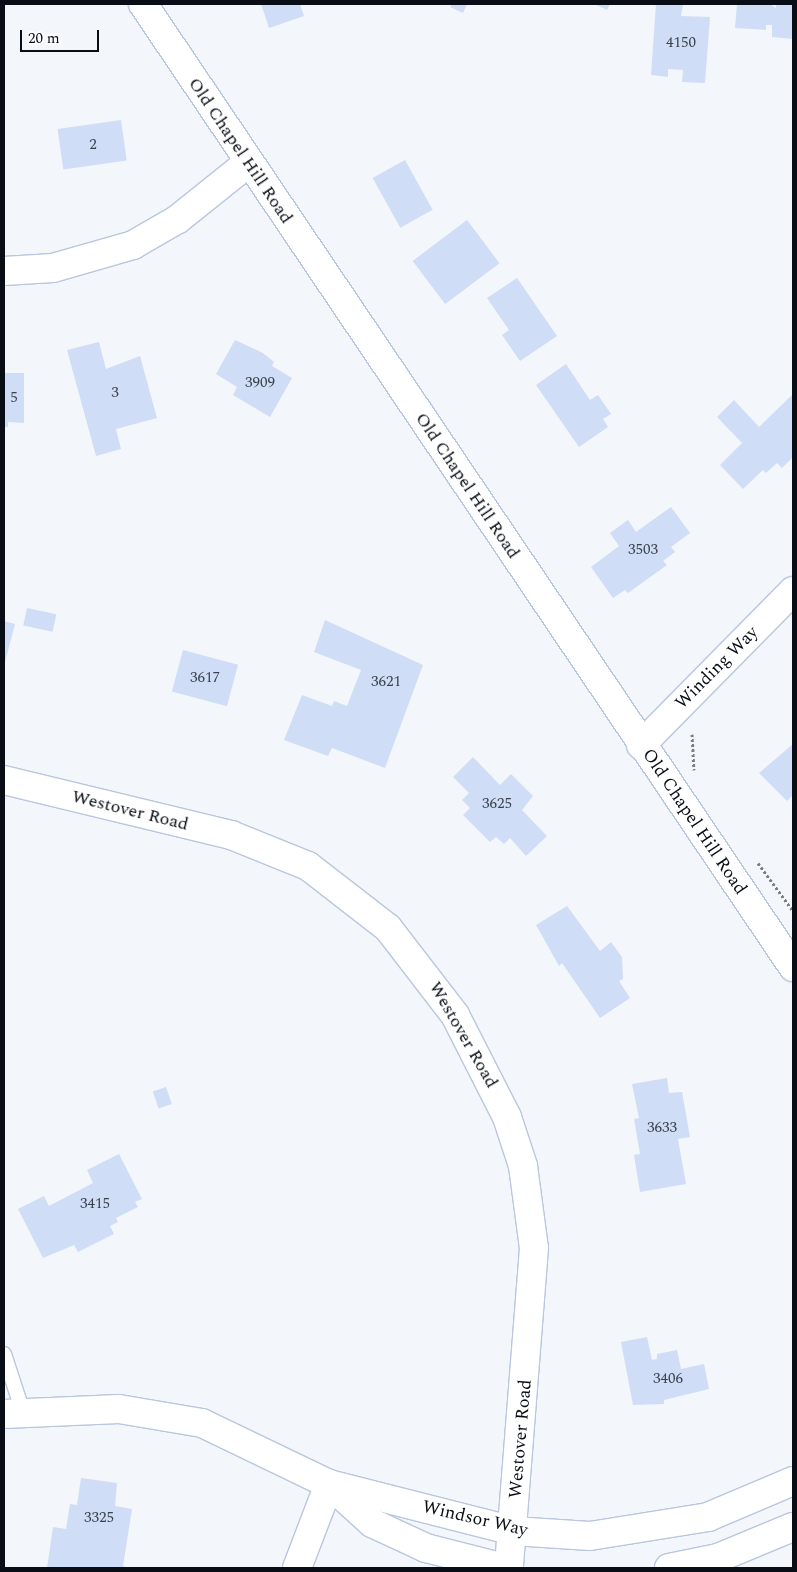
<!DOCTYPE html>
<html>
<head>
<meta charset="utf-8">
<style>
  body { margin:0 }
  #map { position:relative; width:797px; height:1572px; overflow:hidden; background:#f3f6fb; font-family:Spectral,serif }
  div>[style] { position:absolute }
  .building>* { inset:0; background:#d0ddf6; transform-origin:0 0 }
  .path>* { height:3px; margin-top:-1.5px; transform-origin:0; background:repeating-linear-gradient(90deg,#7a7d84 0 2.5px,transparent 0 5px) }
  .roads { filter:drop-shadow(1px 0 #b9c6df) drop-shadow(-1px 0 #b9c6df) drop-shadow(0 1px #b9c6df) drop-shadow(0 -1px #b9c6df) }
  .service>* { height:14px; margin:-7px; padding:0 7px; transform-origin:7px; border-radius:7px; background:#fff }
  .minor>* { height:28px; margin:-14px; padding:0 14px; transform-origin:14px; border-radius:14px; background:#fff }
  .tertiary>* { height:28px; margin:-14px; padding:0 14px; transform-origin:14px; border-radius:14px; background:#fff }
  span { translate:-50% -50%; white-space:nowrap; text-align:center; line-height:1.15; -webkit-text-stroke:4.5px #fff; paint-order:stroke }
  .number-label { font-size:15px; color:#3b414d }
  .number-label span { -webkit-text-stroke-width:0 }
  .street-label { font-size:18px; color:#090d15 }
  .frame { position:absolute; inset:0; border:5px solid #090d15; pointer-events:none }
  .scale { position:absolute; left:20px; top:30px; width:79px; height:22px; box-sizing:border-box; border:2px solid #090d15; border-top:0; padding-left:6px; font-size:15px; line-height:18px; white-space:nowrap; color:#090d15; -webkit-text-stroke:4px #fff; paint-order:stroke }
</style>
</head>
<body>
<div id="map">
  <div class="building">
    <div style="clip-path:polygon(261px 4px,300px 4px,304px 16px,269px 28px)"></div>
    <div style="clip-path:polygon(452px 4px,467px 4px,463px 13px,450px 7px)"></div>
    <div style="clip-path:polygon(594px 4px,610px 4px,607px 10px)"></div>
    <div style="clip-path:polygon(656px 4px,683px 4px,681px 16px,710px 17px,705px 83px,682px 82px,683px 70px,668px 69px,668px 77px,651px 75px)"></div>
    <div style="clip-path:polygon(737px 4px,770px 4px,776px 8px,776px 4px,793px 4px,793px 39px,772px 37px,772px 25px,766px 25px,766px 30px,735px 28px)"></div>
    <div style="left:121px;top:120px;width:41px;height:64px;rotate:82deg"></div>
    <div style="left:405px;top:160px;width:57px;height:37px;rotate:61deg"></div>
    <div style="left:467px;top:220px;width:54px;height:68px;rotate:53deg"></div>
    <div style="clip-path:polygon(517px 278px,557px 336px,520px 361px,502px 335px,509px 330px,487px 298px)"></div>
    <div style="clip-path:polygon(235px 340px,263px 353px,274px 362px,272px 366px,292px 378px,270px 417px,233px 395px,237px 387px,216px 374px)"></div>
    <div style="clip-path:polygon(99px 342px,106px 369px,140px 356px,157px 418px,116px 429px,121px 449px,96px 456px,67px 350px)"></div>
    <div style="clip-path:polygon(566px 364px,590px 400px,598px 395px,611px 414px,603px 419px,608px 427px,579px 447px,536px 385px)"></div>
    <div style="clip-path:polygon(4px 373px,24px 373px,24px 423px,8px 422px,8px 427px,4px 427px)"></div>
    <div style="clip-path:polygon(792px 395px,793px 457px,782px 468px,777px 463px,766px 473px,763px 470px,743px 489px,720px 465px,742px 443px,717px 417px,734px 400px,759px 427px)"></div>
    <div style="clip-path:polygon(671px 507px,690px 533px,671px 547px,675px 552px,663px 561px,667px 565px,628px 593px,625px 590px,613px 598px,591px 567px,619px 546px,610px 533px,628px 520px,636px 532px)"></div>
    <div style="left:27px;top:608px;width:30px;height:18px;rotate:12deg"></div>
    <div style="clip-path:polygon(325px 620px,423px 665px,385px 768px,332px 748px,328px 756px,284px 740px,302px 695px,332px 706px,334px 701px,347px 706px,361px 670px,314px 652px)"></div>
    <div style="clip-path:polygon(4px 621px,15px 624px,4px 666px)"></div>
    <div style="left:183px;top:650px;width:57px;height:43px;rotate:15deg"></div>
    <div style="clip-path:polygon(793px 744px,793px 795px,787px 801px,759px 773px)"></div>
    <div style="clip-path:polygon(473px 757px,500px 785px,511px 774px,533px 796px,522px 810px,547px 836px,526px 856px,510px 838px,504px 844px,496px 837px,490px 842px,463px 815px,470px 808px,462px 800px,469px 793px,453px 777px)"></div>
    <div style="clip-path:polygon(567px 906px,600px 951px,611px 942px,622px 957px,623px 979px,619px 981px,630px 998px,600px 1018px,562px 963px,559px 966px,536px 925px)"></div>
    <div style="clip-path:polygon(667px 1078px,669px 1093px,682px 1092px,690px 1137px,678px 1139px,686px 1184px,640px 1192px,634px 1155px,640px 1154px,634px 1119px,639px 1118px,632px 1084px)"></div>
    <div style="left:166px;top:1087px;width:18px;height:14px;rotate:71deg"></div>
    <div style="clip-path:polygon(119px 1154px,142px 1199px,135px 1202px,138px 1207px,116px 1218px,118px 1222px,110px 1226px,114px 1234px,78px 1252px,74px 1245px,43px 1258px,18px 1209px,44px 1196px,49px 1206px,93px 1183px,87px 1170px)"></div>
    <div style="clip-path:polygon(647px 1337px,652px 1360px,657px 1359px,657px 1354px,677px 1350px,681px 1369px,704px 1364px,709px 1389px,664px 1400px,664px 1404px,633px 1405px,621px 1342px)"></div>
    <div style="clip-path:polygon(81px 1478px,117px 1483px,115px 1506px,132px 1509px,123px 1566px,128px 1568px,47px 1568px,53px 1527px,66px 1529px,70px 1504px,77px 1505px)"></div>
  </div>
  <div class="path">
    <div style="left:692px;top:734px;width:36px;rotate:87deg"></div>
    <div style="left:758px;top:863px;width:59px;rotate:53.9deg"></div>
  </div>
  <div class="roads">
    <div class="service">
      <div style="left:4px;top:1354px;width:61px;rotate:71.9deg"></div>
    </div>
    <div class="minor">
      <div style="left:4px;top:271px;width:49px;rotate:-3.5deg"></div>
      <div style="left:53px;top:268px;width:83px;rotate:-16deg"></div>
      <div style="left:133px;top:245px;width:52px;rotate:-30deg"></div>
      <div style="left:178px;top:219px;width:90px;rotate:-38.7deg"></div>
      <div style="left:641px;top:745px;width:216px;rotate:-45.4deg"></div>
      <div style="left:4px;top:780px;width:234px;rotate:13.6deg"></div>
      <div style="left:231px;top:835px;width:83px;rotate:21.9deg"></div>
      <div style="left:308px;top:866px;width:101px;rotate:37.8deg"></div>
      <div style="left:388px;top:928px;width:110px;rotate:52.4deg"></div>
      <div style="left:455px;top:1015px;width:114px;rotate:63deg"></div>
      <div style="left:507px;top:1117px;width:52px;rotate:71.9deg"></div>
      <div style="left:523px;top:1166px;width:83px;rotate:82.4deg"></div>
      <div style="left:534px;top:1248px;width:321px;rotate:94.5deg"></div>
      <div style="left:4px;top:1414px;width:115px;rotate:-2.5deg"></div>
      <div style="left:119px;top:1409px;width:84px;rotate:9.6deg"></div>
      <div style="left:202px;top:1423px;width:141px;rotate:25.7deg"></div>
      <div style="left:329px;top:1484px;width:58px;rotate:42.2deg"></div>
      <div style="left:372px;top:1523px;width:60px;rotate:24.8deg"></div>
      <div style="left:426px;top:1548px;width:81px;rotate:14.4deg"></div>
      <div style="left:329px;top:1484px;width:190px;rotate:14.3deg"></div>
      <div style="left:513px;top:1531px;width:77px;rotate:3.7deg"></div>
      <div style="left:590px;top:1536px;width:120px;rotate:-9.1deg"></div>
      <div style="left:708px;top:1517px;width:92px;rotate:-23deg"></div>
      <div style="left:297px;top:1568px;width:90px;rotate:-69.1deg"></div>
      <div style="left:669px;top:1568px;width:50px;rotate:-11.5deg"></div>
      <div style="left:718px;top:1558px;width:81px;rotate:-22.5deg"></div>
    </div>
    <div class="tertiary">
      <div style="left:143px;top:4px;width:1162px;rotate:55.98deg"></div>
    </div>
  </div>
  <div class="number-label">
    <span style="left:681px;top:43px">4150</span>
    <span style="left:93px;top:145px">2</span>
    <span style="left:260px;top:383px">3909</span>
    <span style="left:115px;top:393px">3</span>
    <span style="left:14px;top:398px">5</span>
    <span style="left:643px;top:550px">3503</span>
    <span style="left:205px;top:678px">3617</span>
    <span style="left:386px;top:682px">3621</span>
    <span style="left:497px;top:804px">3625</span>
    <span style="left:662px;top:1128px">3633</span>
    <span style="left:95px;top:1204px">3415</span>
    <span style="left:668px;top:1379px">3406</span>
    <span style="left:99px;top:1518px">3325</span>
  </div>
  <div class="street-label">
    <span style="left:240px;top:151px;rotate:56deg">Old Chapel Hill Road</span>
    <span style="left:467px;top:486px;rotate:56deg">Old Chapel Hill Road</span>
    <span style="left:717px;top:668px;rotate:-45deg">Winding Way</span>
    <span style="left:130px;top:811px;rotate:14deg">Westover Road</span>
    <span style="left:694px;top:822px;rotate:56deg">Old Chapel Hill Road</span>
    <span style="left:463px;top:1035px;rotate:60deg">Westover Road</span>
    <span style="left:521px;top:1439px;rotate:-85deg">Westover Road</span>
    <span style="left:475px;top:1519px;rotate:13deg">Windsor Way</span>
  </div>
  <div class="frame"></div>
  <div class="scale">20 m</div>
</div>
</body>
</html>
